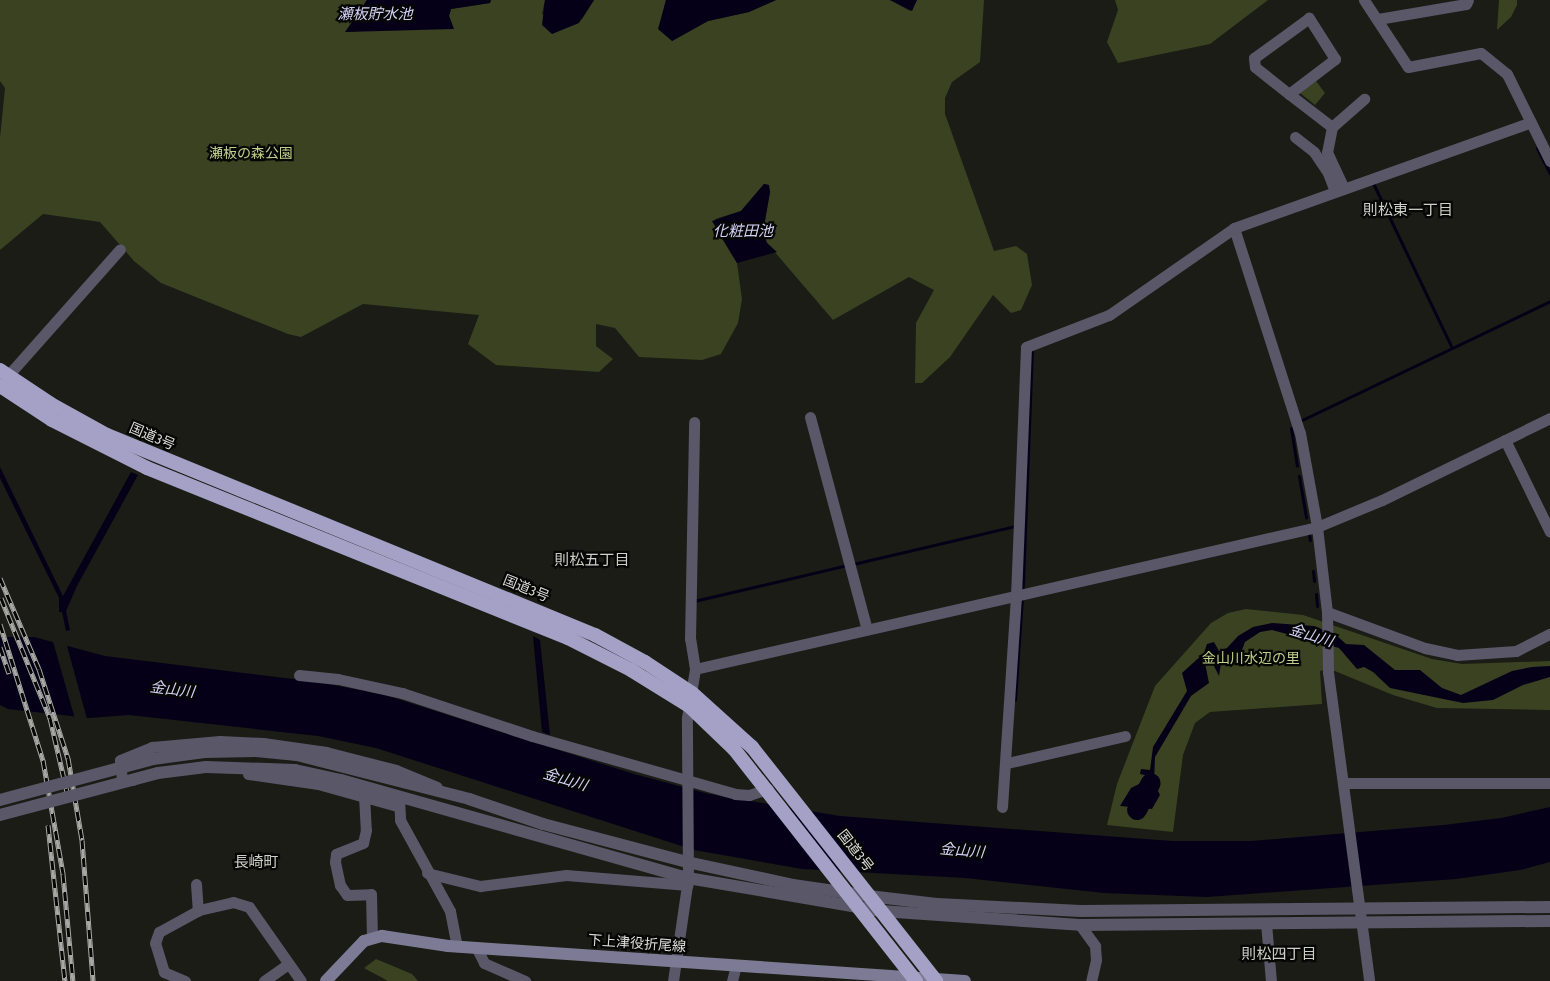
<!DOCTYPE html>
<html>
<head>
<meta charset="utf-8">
<style>
  body { margin:0 }
  #map { position:relative; width:1550px; height:981px; overflow:hidden; background:#1a1c15; font-family:"Fira Sans Condensed","Noto Sans JP",sans-serif }
  div>[style] { position:absolute }
  .green>* { inset:0; background:#3b4222 }
  .water>* { inset:0; background:#050018 }
  .pier>* { inset:0; background:#1a1c15 }
  .stream>* { height:3px; margin:-1.5px; padding:0 1.5px; transform-origin:1.5px; border-radius:1.5px; background:#050018 }
  .river>* { height:20px; margin:-10px; padding:0 10px; transform-origin:10px; border-radius:10px; background:#050018 }
  .minor>* { height:11px; margin:-5.5px; padding:0 5.5px; transform-origin:5.5px; border-radius:5.5px; background:#595768 }
  .tertiary>* { height:12px; margin:-6px; padding:0 6px; transform-origin:6px; border-radius:6px; background:#595768 }
  .secondary>* { height:12px; margin:-6px; padding:0 6px; transform-origin:6px; border-radius:6px; background:#7c7a94 }
  .trunk>* { height:14px; margin:-7px; padding:0 7px; transform-origin:7px; border-radius:7px; background:#a4a0c6 }
  .rail>* { height:5px; margin-top:-2.5px; transform-origin:0; background:repeating-linear-gradient(90deg,#060604 0 9px,#a8a9a4 0 18px); box-sizing:border-box; border-block:1px solid #a8a9a4 }
  .tertiary-bridge>* { height:12px; margin:-6px; padding:0 6px; transform-origin:6px; border-radius:6px; background:#595768 }
  span { translate:-50% -50%; white-space:nowrap; text-align:center; line-height:1.15; -webkit-text-stroke:4.5px #060604; paint-order:stroke }
  .park-label { font-size:14px; color:#bfcf8d }
  .street-label { font-size:14px; color:#dcddd9 }
  .water-label { font-size:15px; color:#d4d1f8; font-style:italic }
  .neighbourhood-label { font-size:15px; color:#cdd0c7 }
</style>
</head>
<body>
<div id="map">
  <div class="green">
    <div style="clip-path:polygon(0 0,367px 0,346px 32px,452px 24px,449px 16px,451px 9px,490px 3px,491px 0,545px 0,542px 14px,582px 19px,594px 0,666px 0,664px 7px,672px 41px,708px 21px,749px 12px,776px 0,890px 0,910px 11px,917px 0,984px 0,980px 62px,952px 82px,945px 98px,945px 114px,994px 251px,1016px 246px,1027px 254px,1032px 285px,1021px 310px,1011px 313px,993px 295px,950px 357px,922px 383px,915px 383px,916px 323px,934px 290px,909px 277px,833px 320px,767px 243px,763px 232px,770px 192px,768px 185px,764px 184px,741px 211px,715px 219px,719px 234px,737px 263px,742px 299px,738px 323px,721px 354px,702px 360px,639px 357px,615px 328px,596px 324px,596px 346px,613px 359px,599px 372px,496px 365px,468px 344px,479px 315px,363px 304px,301px 337px,288px 334px,161px 283px,134px 261px,100px 222px,43px 214px,0 250px,0 138px,5px 88px,0 81px)"></div>
    <div style="clip-path:polygon(1115px 0,1268px 0,1210px 44px,1118px 63px,1107px 42px,1118px 10px)"></div>
    <div style="clip-path:polygon(1499px 0,1517px 0,1517px 5px,1511px 17px,1497px 30px)"></div>
    <div style="clip-path:polygon(1316px 81px,1325px 93px,1315px 105px,1300px 93px)"></div>
    <div style="clip-path:polygon(1246px 609px,1303px 615px,1432px 659px,1462px 664px,1550px 661px,1550px 710px,1437px 708px,1393px 695px,1330px 669px,1320px 671px,1322px 704px,1210px 712px,1195px 723px,1183px 755px,1173px 832px,1107px 825px,1117px 784px,1155px 686px,1211px 623px,1228px 613px)"></div>
    <div style="clip-path:polygon(376px 959px,412px 974px,418px 981px,388px 981px,364px 968px)"></div>
  </div>
  <div class="water">
    <div style="clip-path:polygon(367px 0,491px 0,490px 3px,451px 9px,449px 16px,454px 29px,345px 32px)"></div>
    <div style="clip-path:polygon(545px 0,594px 0,579px 23px,552px 34px,542px 25px)"></div>
    <div style="clip-path:polygon(666px 0,776px 0,749px 12px,708px 21px,672px 41px,658px 29px)"></div>
    <div style="clip-path:polygon(890px 0,917px 0,912px 11px)"></div>
    <div style="clip-path:polygon(764px 184px,769px 185px,770px 192px,763px 232px,767px 243px,777px 252px,737px 263px,712px 221px,741px 211px)"></div>
    <div style="clip-path:polygon(0 467px,63px 596px,131px 472px,138px 475px,77px 586px,66px 611px,70px 630px,66px 631px,62px 612px,59px 612px,59px 598px,0 478px)"></div>
    <div style="clip-path:polygon(1272px 623px,1314px 626px,1336px 635px,1346px 644px,1364px 645px,1395px 670px,1420px 670px,1442px 688px,1461px 695px,1512px 671px,1532px 667px,1550px 666px,1550px 677px,1523px 685px,1493px 700px,1463px 703px,1390px 688px,1373px 672px,1364px 667px,1357px 669px,1339px 648px,1272px 630px,1260px 632px,1245px 642px,1237px 663px,1231px 666px,1221px 663px,1219px 676px,1213px 664px,1205px 663px,1209px 683px,1191px 696px,1155px 757px,1154px 783px,1160px 795px,1152px 809px,1120px 806px,1131px 788px,1147px 780px,1149px 776px,1140px 774px,1141px 769px,1150px 770px,1153px 747px,1187px 691px,1182px 673px,1204px 653px,1207px 644px,1214px 642px,1219px 651px,1227px 648px,1238px 636px,1253px 627px)"></div>
    <div style="clip-path:polygon(533px 636px,540px 640px,550px 735px,542px 732px)"></div>
    <div style="clip-path:polygon(0 637px,34px 637px,105px 656px,318px 682px,385px 695px,634px 774px,709px 794px,840px 816px,1172px 841px,1252px 841px,1444px 825px,1501px 818px,1550px 807px,1550px 862px,1520px 870px,1456px 879px,1207px 897px,1104px 893px,965px 878px,802px 869px,694px 850px,376px 748px,318px 736px,129px 715px,89px 718px,8px 709px,0 705px)"></div>
  </div>
  <div class="pier">
    <div style="clip-path:polygon(52px 638px,66px 642px,87px 719px,75px 719px)"></div>
  </div>
  <div class="stream">
    <div style="left:1537px;top:148px;width:29px;rotate:63deg"></div>
    <div style="left:1373px;top:183px;width:183px;rotate:64.4deg"></div>
    <div style="left:1302px;top:420px;width:275px;rotate:-25.6deg"></div>
    <div style="left:1291px;top:428px;width:38px;rotate:81deg"></div>
    <div style="left:1299px;top:476px;width:42px;rotate:80.3deg"></div>
    <div style="left:1309px;top:534px;width:6px;rotate:81deg"></div>
    <div style="left:853px;top:564px;width:166px;rotate:-13.2deg"></div>
    <div style="left:1313px;top:571px;width:10px;rotate:84deg"></div>
    <div style="left:1316px;top:594px;width:12px;rotate:85deg"></div>
    <div style="left:694px;top:601px;width:157px;rotate:-13.2deg"></div>
    <div style="left:1015px;top:700px;width:117px;rotate:-86.1deg"></div>
    <div style="left:1023px;top:583px;width:232px;rotate:-87.8deg"></div>
  </div>
  <div class="river">
    <div style="left:1137px;top:810px;width:30px;rotate:-63deg"></div>
  </div>
  <div class="minor">
    <div style="left:1364px;top:0;width:80px;rotate:56.7deg"></div>
    <div style="left:1408px;top:67px;width:74px;rotate:-10.9deg"></div>
    <div style="left:1481px;top:53px;width:33px;rotate:39deg"></div>
    <div style="left:1507px;top:74px;width:97px;rotate:63.7deg"></div>
    <div style="left:1378px;top:19px;width:89px;rotate:-9.7deg"></div>
    <div style="left:1466px;top:4px;width:4px;rotate:-63deg"></div>
    <div style="left:1289px;top:94px;width:58px;rotate:-37.3deg"></div>
    <div style="left:1335px;top:59px;width:49px;rotate:-122.4deg"></div>
    <div style="left:1309px;top:18px;width:68px;rotate:144deg"></div>
    <div style="left:1254px;top:58px;width:9px;rotate:84deg"></div>
    <div style="left:1255px;top:67px;width:43px;rotate:38.5deg"></div>
    <div style="left:1289px;top:94px;width:54px;rotate:37.5deg"></div>
    <div style="left:1332px;top:127px;width:25px;rotate:101deg"></div>
    <div style="left:1327px;top:152px;width:40px;rotate:65deg"></div>
    <div style="left:1332px;top:127px;width:43px;rotate:-41.2deg"></div>
    <div style="left:1295px;top:137px;width:24px;rotate:38deg"></div>
    <div style="left:1314px;top:152px;width:25px;rotate:56deg"></div>
    <div style="left:1328px;top:173px;width:19px;rotate:69deg"></div>
    <div style="left:1234px;top:228px;width:215px;rotate:72.2deg"></div>
    <div style="left:1300px;top:433px;width:96px;rotate:79.7deg"></div>
    <div style="left:1317px;top:527px;width:86px;rotate:83.3deg"></div>
    <div style="left:1327px;top:612px;width:60px;rotate:89deg"></div>
    <div style="left:1328px;top:672px;width:312px;rotate:82.4deg"></div>
    <div style="left:3px;top:381px;width:176px;rotate:-48.4deg"></div>
    <div style="left:810px;top:417px;width:220px;rotate:75deg"></div>
    <div style="left:1505px;top:440px;width:102px;rotate:63.9deg"></div>
    <div style="left:1327px;top:612px;width:104px;rotate:20.2deg"></div>
    <div style="left:1425px;top:648px;width:33px;rotate:12deg"></div>
    <div style="left:1457px;top:655px;width:59px;rotate:-3.9deg"></div>
    <div style="left:1516px;top:651px;width:38px;rotate:-27deg"></div>
    <div style="left:695px;top:669px;width:638px;rotate:-12.86deg"></div>
    <div style="left:1317px;top:527px;width:70px;rotate:-22.6deg"></div>
    <div style="left:1382px;top:500px;width:187px;rotate:-26deg"></div>
    <div style="left:299px;top:675px;width:39px;rotate:6deg"></div>
    <div style="left:338px;top:679px;width:66px;rotate:12.3deg"></div>
    <div style="left:402px;top:693px;width:137px;rotate:18.3deg"></div>
    <div style="left:532px;top:736px;width:211px;rotate:15.9deg"></div>
    <div style="left:735px;top:794px;width:14px;rotate:4deg"></div>
    <div style="left:749px;top:795px;width:20px;rotate:-18deg"></div>
    <div style="left:1007px;top:763px;width:121px;rotate:-12.9deg"></div>
    <div style="left:248px;top:774px;width:71px;rotate:8.1deg"></div>
    <div style="left:318px;top:784px;width:82px;rotate:15.6deg"></div>
    <div style="left:132px;top:780px;width:10px;rotate:180deg"></div>
    <div style="left:122px;top:780px;width:20px;rotate:-96deg"></div>
    <div style="left:120px;top:760px;width:35px;rotate:-22deg"></div>
    <div style="left:152px;top:747px;width:68px;rotate:-5deg"></div>
    <div style="left:220px;top:741px;width:43px;rotate:2.7deg"></div>
    <div style="left:263px;top:743px;width:64px;rotate:8.1deg"></div>
    <div style="left:326px;top:752px;width:72px;rotate:14.4deg"></div>
    <div style="left:396px;top:770px;width:44px;rotate:22.5deg"></div>
    <div style="left:1343px;top:783px;width:207px"></div>
    <div style="left:364px;top:795px;width:35px;rotate:87deg"></div>
    <div style="left:366px;top:830px;width:13px;rotate:103deg"></div>
    <div style="left:363px;top:843px;width:29px;rotate:158deg"></div>
    <div style="left:336px;top:854px;width:8px;rotate:97deg"></div>
    <div style="left:335px;top:862px;width:24px;rotate:78deg"></div>
    <div style="left:340px;top:885px;width:12px;rotate:55deg"></div>
    <div style="left:347px;top:895px;width:24px;rotate:-2deg"></div>
    <div style="left:371px;top:894px;width:43px;rotate:88.7deg"></div>
    <div style="left:399px;top:798px;width:22px;rotate:87deg"></div>
    <div style="left:400px;top:820px;width:104px;rotate:61.2deg"></div>
    <div style="left:450px;top:911px;width:36px;rotate:79deg"></div>
    <div style="left:1002px;top:807px;width:211px;rotate:-86.2deg"></div>
    <div style="left:1016px;top:596px;width:249px;rotate:-87.7deg"></div>
    <div style="left:1026px;top:347px;width:89px;rotate:-21.1deg"></div>
    <div style="left:1109px;top:315px;width:152px;rotate:-34.8deg"></div>
    <div style="left:1234px;top:228px;width:315px;rotate:-19.6deg"></div>
    <div style="left:427px;top:873px;width:55px;rotate:13.8deg"></div>
    <div style="left:480px;top:886px;width:87px;rotate:-7.3deg"></div>
    <div style="left:566px;top:875px;width:122px;rotate:4.7deg"></div>
    <div style="left:196px;top:884px;width:27px;rotate:86deg"></div>
    <div style="left:1266px;top:923px;width:58px;rotate:85.1deg"></div>
    <div style="left:1080px;top:925px;width:26px;rotate:54deg"></div>
    <div style="left:1095px;top:946px;width:14px;rotate:86deg"></div>
    <div style="left:1096px;top:960px;width:22px;rotate:103deg"></div>
    <div style="left:476px;top:947px;width:18px;rotate:63deg"></div>
    <div style="left:484px;top:963px;width:45px;rotate:23.7deg"></div>
    <div style="left:185px;top:981px;width:23px;rotate:-157deg"></div>
    <div style="left:164px;top:972px;width:30px;rotate:-107deg"></div>
    <div style="left:155px;top:943px;width:12px;rotate:-70deg"></div>
    <div style="left:159px;top:932px;width:46px;rotate:-28.8deg"></div>
    <div style="left:199px;top:910px;width:35px;rotate:-13deg"></div>
    <div style="left:233px;top:902px;width:17px;rotate:17deg"></div>
    <div style="left:249px;top:907px;width:90px;rotate:54.9deg"></div>
    <div style="left:264px;top:981px;width:29px;rotate:-35deg"></div>
    <div style="left:673px;top:981px;width:104px;rotate:-81.7deg"></div>
    <div style="left:688px;top:878px;width:160px;rotate:-90.4deg"></div>
    <div style="left:687px;top:718px;width:50px;rotate:-80.7deg"></div>
    <div style="left:695px;top:669px;width:30px;rotate:-99deg"></div>
    <div style="left:690px;top:639px;width:217px;rotate:-88.9deg"></div>
    <div style="left:732px;top:981px;width:16px;rotate:-76deg"></div>
  </div>
  <div class="tertiary">
    <div style="left:297px;top:755px;width:178px;rotate:14.3deg"></div>
    <div style="left:469px;top:799px;width:78px;rotate:18.7deg"></div>
    <div style="left:543px;top:824px;width:149px;rotate:14.8deg"></div>
    <div style="left:687px;top:862px;width:108px;rotate:12.2deg"></div>
    <div style="left:793px;top:885px;width:77px;rotate:8.2deg"></div>
    <div style="left:869px;top:896px;width:68px;rotate:6.7deg"></div>
    <div style="left:937px;top:904px;width:144px;rotate:2.8deg"></div>
    <div style="left:1081px;top:911px;width:469px;rotate:-0.5deg"></div>
    <div style="left:295px;top:770px;width:47px;rotate:12.3deg"></div>
    <div style="left:341px;top:780px;width:361px;rotate:15.8deg"></div>
    <div style="left:688px;top:878px;width:196px;rotate:9.7deg"></div>
    <div style="left:881px;top:911px;width:199px;rotate:4deg"></div>
    <div style="left:1080px;top:925px;width:470px;rotate:-0.5deg"></div>
  </div>
  <div class="secondary">
    <div style="left:326px;top:981px;width:55px;rotate:-46.5deg"></div>
    <div style="left:364px;top:941px;width:19px;rotate:-16deg"></div>
    <div style="left:382px;top:936px;width:67px;rotate:8.6deg"></div>
    <div style="left:448px;top:946px;width:518px;rotate:3.87deg"></div>
  </div>
  <div class="trunk">
    <div style="left:0;top:370px;width:61px;rotate:33.7deg"></div>
    <div style="left:51px;top:404px;width:64px;rotate:29deg"></div>
    <div style="left:107px;top:435px;width:527px;rotate:22.29deg"></div>
    <div style="left:595px;top:635px;width:57px;rotate:28.4deg"></div>
    <div style="left:645px;top:662px;width:56px;rotate:33.4deg"></div>
    <div style="left:692px;top:693px;width:81px;rotate:42deg"></div>
    <div style="left:752px;top:747px;width:298px;rotate:51.8deg"></div>
    <div style="left:0;top:386px;width:62px;rotate:33.2deg"></div>
    <div style="left:52px;top:420px;width:106px;rotate:26.8deg"></div>
    <div style="left:147px;top:468px;width:454px;rotate:22deg"></div>
    <div style="left:568px;top:638px;width:71px;rotate:26.9deg"></div>
    <div style="left:631px;top:670px;width:68px;rotate:31.8deg"></div>
    <div style="left:689px;top:706px;width:62px;rotate:43.7deg"></div>
    <div style="left:734px;top:749px;width:295px;rotate:51.9deg"></div>
  </div>
  <div class="rail">
    <div style="left:0;top:578px;width:99px;rotate:66.8deg"></div>
    <div style="left:39px;top:669px;width:94px;rotate:72deg"></div>
    <div style="left:68px;top:758px;width:83px;rotate:80.3deg"></div>
    <div style="left:82px;top:840px;width:141px;rotate:85.5deg"></div>
    <div style="left:1px;top:598px;width:130px;rotate:67.8deg"></div>
    <div style="left:50px;top:718px;width:80px;rotate:77deg"></div>
    <div style="left:0;top:624px;width:143px;rotate:72.5deg"></div>
    <div style="left:43px;top:760px;width:116px;rotate:80deg"></div>
    <div style="left:63px;top:874px;width:107px;rotate:84.7deg"></div>
    <div style="left:0;top:647px;width:28px;rotate:71deg"></div>
    <div style="left:48px;top:825px;width:157px;rotate:83.8deg"></div>
  </div>
  <div class="tertiary-bridge">
    <div style="left:0;top:800px;width:158px;rotate:-15deg"></div>
    <div style="left:153px;top:759px;width:52px;rotate:-7.7deg"></div>
    <div style="left:205px;top:752px;width:51px;rotate:-1.1deg"></div>
    <div style="left:256px;top:751px;width:41px;rotate:5.6deg"></div>
    <div style="left:0;top:815px;width:163px;rotate:-14.9deg"></div>
    <div style="left:158px;top:773px;width:48px;rotate:-7.1deg"></div>
    <div style="left:206px;top:767px;width:89px;rotate:1.9deg"></div>
  </div>
  <div class="park-label">
    <span style="left:251px;top:154px">瀬板の森公園</span>
    <span style="left:1251px;top:659px">金山川水辺の里</span>
  </div>
  <div class="street-label">
    <span style="left:152px;top:437px;rotate:23deg">国道3号</span>
    <span style="left:526px;top:589px;rotate:22deg">国道3号</span>
    <span style="left:855px;top:851px;rotate:52deg">国道3号</span>
    <span style="left:637px;top:944px;rotate:4deg">下上津役折尾線</span>
  </div>
  <div class="water-label">
    <span style="left:375px;top:15px">瀬板貯水池</span>
    <span style="left:743px;top:232px">化粧田池</span>
    <span style="left:1311px;top:636px;rotate:17deg">金山川</span>
    <span style="left:172px;top:690px;rotate:7deg">金山川</span>
    <span style="left:565px;top:780px;rotate:17deg">金山川</span>
    <span style="left:962px;top:851px;rotate:5deg">金山川</span>
  </div>
  <div class="neighbourhood-label">
    <span style="left:1408px;top:211px">則松東一丁目</span>
    <span style="left:592px;top:561px">則松五丁目</span>
    <span style="left:256px;top:863px">長崎町</span>
    <span style="left:1279px;top:955px">則松四丁目</span>
  </div>
</div>
</body>
</html>
